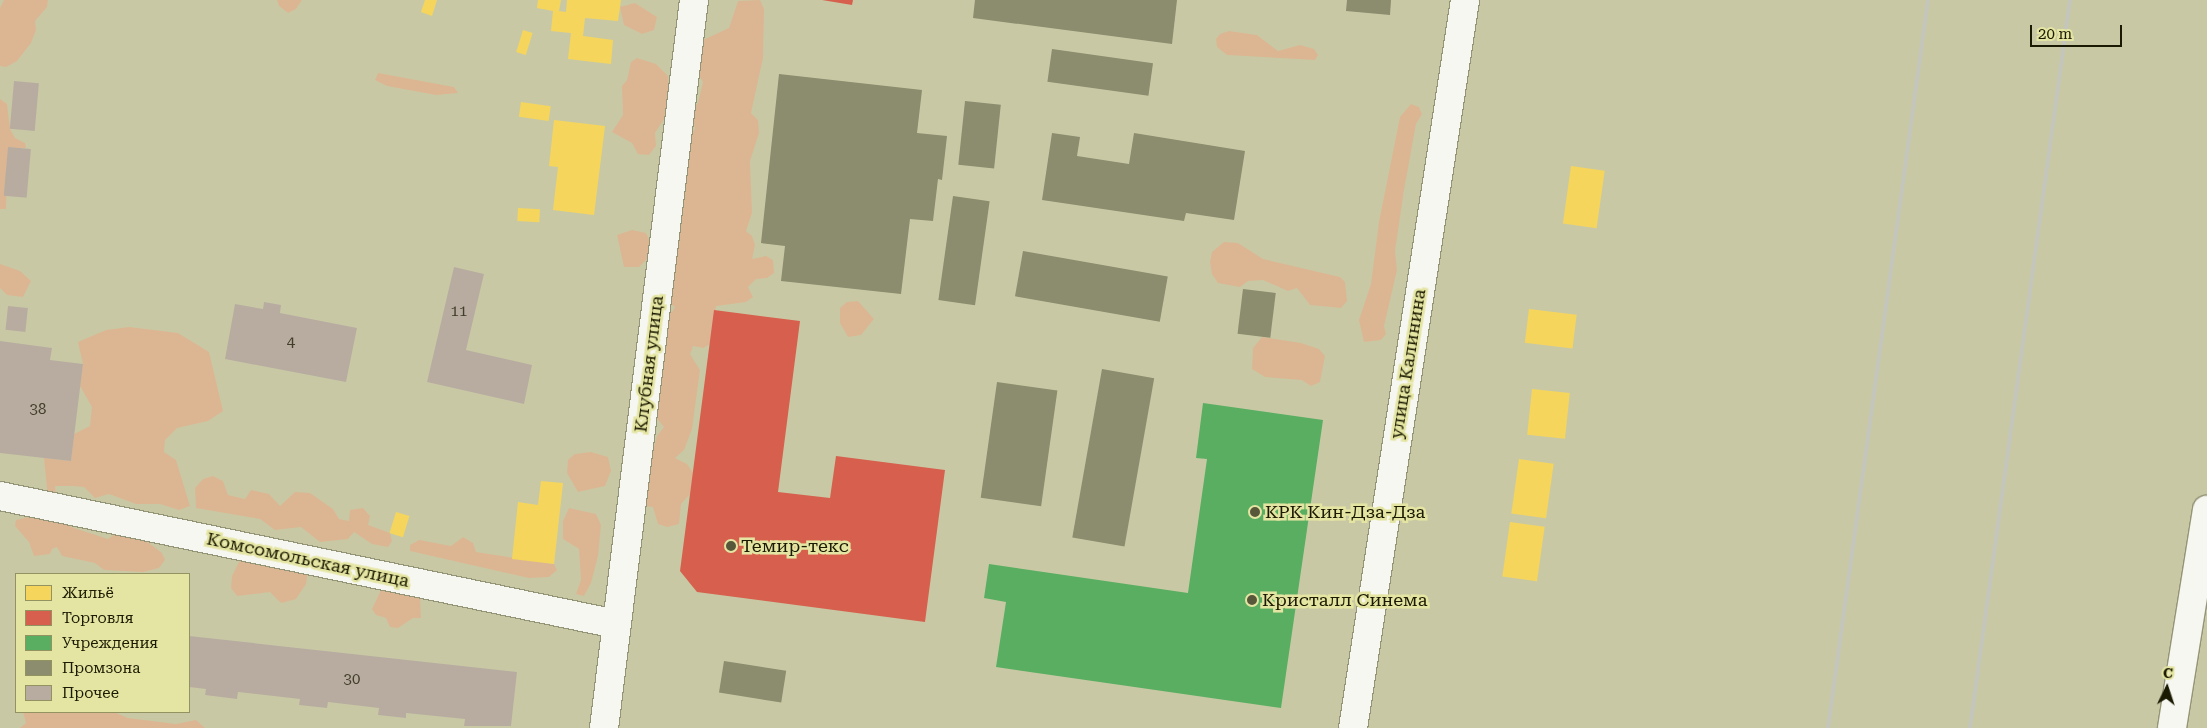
<!DOCTYPE html>
<html>
<head>
<meta charset="utf-8">
<style>
  body { margin:0 }
  #map { position:relative; width:2207px; height:728px; overflow:hidden; background:#c8c9a4; font-family:"Roboto Serif",serif }
  div>[style] { position:absolute }
  .green>* { inset:0; background:#dcb692 }
  .homes>* { inset:0; background:#f6d55c; transform-origin:0 0 }
  .shops>* { inset:0; background:#d6604d }
  .public>* { inset:0; background:#5aae61 }
  .industry>* { inset:0; background:#8c8c6e; transform-origin:0 0 }
  .building>* { inset:0; background:#b8aca1; transform-origin:0 0 }
  .roads { filter:drop-shadow(1px 0 #949477) drop-shadow(-1px 0 #949477) drop-shadow(0 1px #949477) drop-shadow(0 -1px #949477) }
  .minor>* { height:28px; margin:-14px; padding:0 14px; transform-origin:14px; border-radius:14px; background:#f7f7f1 }
  .tertiary>* { height:28px; margin:-14px; padding:0 14px; transform-origin:14px; border-radius:14px; background:#f7f7f1 }
  .rail>* { height:4px; margin:-2px; padding:0 2px; transform-origin:2px; border-radius:2px; background:#c5c6bb }
  .dots>* { width:14px; height:14px; translate:-50% -50%; box-sizing:border-box; border:2px solid #e4e5a2; border-radius:50% }
  span { translate:-50% -50%; white-space:nowrap; text-align:center; line-height:1.15; -webkit-text-stroke:5px #e4e5a2; paint-order:stroke }
  .number-label { font-size:15px; color:#423e29 }
  .number-label span { -webkit-text-stroke-width:0 }
  .street-label { font-size:18px; color:#1a1901 }
  .poi-label { font-size:18px; color:#1a1901 }
  .left { translate:0 -50%; text-align:left }
  .legend { position:absolute; left:15px; top:573px; width:175px; height:140px; box-sizing:border-box; background:#e4e5a2; border:1px solid #939362; margin:0; padding:6px 9px; list-style:none; font-size:15px; color:#1a1901 }
  .legend li { display:flex; align-items:center; gap:10px; height:25px }
  .legend b { width:25px; border:1px solid #939362 }
  .north { position:absolute; left:2142px; top:663px; width:50px; height:50px; -webkit-text-stroke:4px #e4e5a2; paint-order:stroke; rotate:4deg; font-size:14px; font-weight:700; line-height:20px; text-align:center; color:#1a1901 }
  .north::after { content:''; display:block; margin:auto; width:18px; height:22px; background:#1a1901; clip-path:polygon(50% 0,100% 100%,50% 72%,0 100%) }
  .scale { position:absolute; left:2030px; top:25px; width:92px; height:22px; box-sizing:border-box; border:2px solid #1a1901; border-top:0; padding-left:6px; font-size:15px; line-height:18px; white-space:nowrap; color:#1a1901; -webkit-text-stroke:4px #e4e5a2; paint-order:stroke }
</style>
</head>
<body>
<div id="map">
  <div class="green">
    <div style="clip-path:polygon(4px 0,48px 0,47px 7px,35px 21px,36px 30px,31px 43px,17px 61px,6px 67px,0 66px,0 8px)"></div>
    <div style="clip-path:polygon(277px 0,302px 0,296px 9px,288px 13px,279px 6px)"></div>
    <div style="clip-path:polygon(760px 0,764px 9px,763px 58px,751px 113px,758px 120px,759px 133px,750px 161px,752px 213px,746px 231px,752px 236px,755px 245px,752px 259px,766px 256px,773px 260px,774px 273px,767px 278px,756px 279px,748px 287px,753px 297px,746px 302px,716px 306px,710px 344px,703px 348px,693px 346px,690px 354px,700px 370px,692px 429px,684px 450px,675px 458px,687px 464px,693px 473px,690px 494px,681px 504px,679px 524px,667px 527px,658px 524px,653px 507px,638px 505px,636px 465px,652px 455px,657px 436px,664px 427px,655px 416px,665px 309px,672px 312px,675px 307px,668px 302px,665px 233px,682px 216px,676px 210px,691px 134px,695px 129px,691px 109px,698px 103px,703px 82px,697px 72px,697px 50px,703px 40px,729px 28px,738px 1px)"></div>
    <div style="clip-path:polygon(635px 3px,657px 17px,654px 30px,642px 34px,624px 25px,620px 7px)"></div>
    <div style="clip-path:polygon(1229px 31px,1257px 35px,1278px 51px,1300px 45px,1314px 49px,1318px 55px,1315px 60px,1227px 55px,1217px 47px,1216px 39px,1220px 34px)"></div>
    <div style="clip-path:polygon(637px 58px,656px 64px,668px 76px,671px 108px,655px 133px,656px 146px,649px 155px,638px 154px,632px 143px,612px 132px,623px 115px,622px 86px,627px 80px,631px 62px)"></div>
    <div style="clip-path:polygon(378px 73px,454px 87px,458px 93px,436px 95px,387px 86px,375px 80px)"></div>
    <div style="clip-path:polygon(0 99px,7px 104px,10px 129px,15px 138px,25px 143px,26px 148px,8px 148px,6px 209px,0 209px)"></div>
    <div style="clip-path:polygon(1411px 104px,1419px 107px,1422px 114px,1416px 124px,1404px 190px,1395px 251px,1397px 270px,1384px 326px,1386px 334px,1381px 340px,1364px 342px,1359px 320px,1371px 284px,1379px 222px,1400px 117px)"></div>
    <div style="clip-path:polygon(632px 230px,646px 233px,652px 246px,649px 257px,639px 267px,624px 267px,617px 235px)"></div>
    <div style="clip-path:polygon(1224px 242px,1238px 243px,1263px 259px,1340px 277px,1345px 282px,1347px 301px,1341px 308px,1310px 305px,1297px 288px,1288px 291px,1263px 280px,1248px 281px,1240px 287px,1218px 283px,1212px 274px,1210px 262px,1212px 252px)"></div>
    <div style="clip-path:polygon(0 264px,20px 271px,31px 281px,23px 297px,7px 295px,0 288px)"></div>
    <div style="clip-path:polygon(858px 301px,874px 319px,861px 335px,848px 337px,840px 323px,840px 308px,847px 302px)"></div>
    <div style="clip-path:polygon(129px 327px,178px 333px,209px 352px,223px 411px,208px 421px,177px 428px,165px 440px,164px 452px,176px 460px,190px 506px,179px 510px,160px 504px,136px 504px,109px 494px,95px 498px,84px 487px,72px 486px,55px 486px,56px 495px,48px 498px,44px 458px,71px 461px,74px 434px,90px 426px,92px 407px,80px 386px,83px 364px,78px 342px,106px 330px)"></div>
    <div style="clip-path:polygon(1262px 337px,1301px 343px,1319px 349px,1325px 356px,1320px 382px,1311px 386px,1302px 380px,1265px 377px,1252px 369px,1253px 348px)"></div>
    <div style="clip-path:polygon(591px 452px,608px 457px,611px 471px,605px 486px,578px 492px,567px 473px,568px 460px,575px 454px)"></div>
    <div style="clip-path:polygon(213px 476px,223px 481px,228px 495px,245px 499px,251px 490px,269px 494px,280px 506px,295px 492px,310px 493px,333px 509px,339px 519px,349px 521px,350px 510px,363px 508px,370px 516px,368px 525px,390px 533px,392px 541px,388px 547px,372px 544px,354px 532px,348px 539px,320px 542px,301px 527px,275px 530px,260px 519px,196px 508px,195px 488px,203px 479px)"></div>
    <div style="clip-path:polygon(569px 508px,596px 514px,601px 525px,598px 556px,591px 583px,584px 596px,576px 594px,581px 580px,579px 549px,563px 539px,563px 521px)"></div>
    <div style="clip-path:polygon(37px 515px,65px 519px,71px 527px,108px 539px,116px 533px,129px 533px,149px 543px,162px 553px,165px 560px,159px 568px,143px 572px,104px 570px,95px 563px,62px 556px,57px 547px,52px 549px,50px 554px,34px 556px,29px 542px,15px 526px,16px 520px)"></div>
    <div style="clip-path:polygon(463px 537px,473px 543px,476px 552px,554px 564px,557px 570px,549px 577px,529px 578px,410px 551px,410px 545px,419px 540px,451px 546px)"></div>
    <div style="clip-path:polygon(241px 558px,308px 571px,306px 584px,296px 599px,281px 603px,270px 592px,237px 596px,231px 588px,232px 576px)"></div>
    <div style="clip-path:polygon(398px 589px,420px 597px,421px 618px,413px 618px,398px 628px,390px 627px,386px 618px,376px 615px,372px 609px,381px 590px)"></div>
    <div style="clip-path:polygon(23px 712px,114px 712px,128px 718px,176px 724px,196px 720px,205px 728px,20px 728px,26px 723px)"></div>
  </div>
  <div class="homes">
    <div style="clip-path:polygon(425px 0,437px 0,432px 16px,421px 12px)"></div>
    <div style="clip-path:polygon(538px 0,561px 0,559px 11px,566px 12px,567px 0,621px 0,618px 21px,585px 18px,583px 36px,613px 40px,611px 64px,568px 59px,571px 33px,551px 31px,553px 11px,537px 8px)"></div>
    <div style="left:523px;top:30px;width:10px;height:23px;rotate:17deg"></div>
    <div style="left:521px;top:102px;width:30px;height:15px;rotate:8deg"></div>
    <div style="clip-path:polygon(554px 120px,605px 126px,594px 215px,553px 210px,558px 167px,549px 166px)"></div>
    <div style="left:1571px;top:166px;width:34px;height:58px;rotate:8deg"></div>
    <div style="left:518px;top:208px;width:22px;height:13px;rotate:3deg"></div>
    <div style="left:1529px;top:309px;width:48px;height:34px;rotate:7deg"></div>
    <div style="left:1532px;top:389px;width:38px;height:46px;rotate:6deg"></div>
    <div style="left:1519px;top:459px;width:35px;height:55px;rotate:8deg"></div>
    <div style="clip-path:polygon(541px 481px,563px 483px,554px 564px,512px 559px,518px 502px,538px 505px)"></div>
    <div style="left:396px;top:512px;width:14px;height:22px;rotate:17deg"></div>
    <div style="left:1510px;top:522px;width:35px;height:55px;rotate:8deg"></div>
  </div>
  <div class="shops">
    <div style="clip-path:polygon(822px 0,853px 0,852px 5px)"></div>
    <div style="clip-path:polygon(714px 310px,800px 321px,778px 492px,830px 498px,836px 456px,945px 470px,925px 622px,697px 592px,680px 571px)"></div>
  </div>
  <div class="public">
    <div style="clip-path:polygon(1203px 403px,1323px 420px,1281px 708px,996px 667px,1006px 602px,984px 598px,989px 564px,1188px 593px,1207px 459px,1196px 458px)"></div>
  </div>
  <div class="industry">
    <div style="clip-path:polygon(975px 0,1177px 0,1172px 44px,973px 18px)"></div>
    <div style="clip-path:polygon(1347px 0,1391px 0,1390px 15px,1346px 11px)"></div>
    <div style="left:1052px;top:49px;width:102px;height:33px;rotate:8deg"></div>
    <div style="clip-path:polygon(779px 74px,922px 90px,917px 133px,947px 136px,942px 180px,938px 179px,933px 221px,910px 219px,901px 294px,781px 281px,785px 246px,761px 243px)"></div>
    <div style="left:965px;top:101px;width:36px;height:64px;rotate:6deg"></div>
    <div style="clip-path:polygon(1052px 133px,1080px 137px,1077px 156px,1129px 164px,1134px 133px,1245px 151px,1234px 220px,1186px 213px,1184px 221px,1042px 200px)"></div>
    <div style="left:953px;top:196px;width:37px;height:105px;rotate:8deg"></div>
    <div style="left:1023px;top:251px;width:147px;height:46px;rotate:10deg"></div>
    <div style="left:1243px;top:289px;width:33px;height:45px;rotate:7deg"></div>
    <div style="left:1102px;top:369px;width:53px;height:171px;rotate:10deg"></div>
    <div style="left:997px;top:382px;width:61px;height:117px;rotate:8deg"></div>
    <div style="left:724px;top:661px;width:63px;height:32px;rotate:9deg"></div>
  </div>
  <div class="building">
    <div style="left:14px;top:81px;width:25px;height:48px;rotate:5deg"></div>
    <div style="left:8px;top:147px;width:23px;height:49px;rotate:5deg"></div>
    <div style="clip-path:polygon(454px 267px,484px 274px,466px 350px,532px 365px,524px 404px,427px 382px)"></div>
    <div style="clip-path:polygon(264px 302px,281px 305px,280px 313px,357px 328px,346px 382px,225px 359px,235px 304px,263px 309px)"></div>
    <div style="left:8px;top:306px;width:20px;height:24px;rotate:6deg"></div>
    <div style="clip-path:polygon(0 341px,52px 348px,50px 360px,83px 364px,71px 461px,0 453px)"></div>
    <div style="clip-path:polygon(189px 636px,517px 672px,511px 726px,464px 726px,465px 719px,406px 713px,406px 718px,378px 715px,379px 708px,328px 702px,327px 708px,299px 705px,300px 699px,238px 692px,237px 699px,205px 695px,206px 689px,189px 687px)"></div>
  </div>
  <div class="roads">
    <div class="minor">
      <div style="left:0;top:496px;width:629px;rotate:11.74deg"></div>
      <div style="left:604px;top:728px;width:734px;rotate:-82.95deg"></div>
      <div style="left:2172px;top:728px;width:221px;rotate:-80.9deg"></div>
    </div>
    <div class="tertiary">
      <div style="left:1353px;top:728px;width:737px;rotate:-81.25deg"></div>
    </div>
  </div>
  <div class="rail">
    <div style="left:1828px;top:728px;width:735px;rotate:-82.18deg"></div>
    <div style="left:1970px;top:728px;width:735px;rotate:-82.18deg"></div>
  </div>
  <div class="dots">
    <div style="left:1255px;top:512px;background:#57573a"></div>
    <div style="left:731px;top:546px;background:#57573a"></div>
    <div style="left:1252px;top:600px;background:#57573a"></div>
  </div>
  <div class="number-label">
    <span style="left:459px;top:312px">11</span>
    <span style="left:291px;top:343px">4</span>
    <span style="left:38px;top:410px">38</span>
    <span style="left:352px;top:680px">30</span>
  </div>
  <div class="street-label">
    <span style="left:649px;top:364px;rotate:-83deg">Клубная улица</span>
    <span style="left:1408px;top:364px;rotate:-81deg">улица Калинина</span>
    <span style="left:308px;top:560px;rotate:12deg">Комсомольская улица</span>
  </div>
  <div class="poi-label">
    <span class="left" style="left:1265px;top:512px">КРК Кин-Дза-Дза</span>
    <span class="left" style="left:741px;top:546px">Темир-текс</span>
    <span class="left" style="left:1262px;top:600px">Кристалл Синема</span>
  </div>
  <ul class="legend">
  <li><b style="height:14px;background:#f6d55c"></b>Жильё</li>
  <li><b style="height:14px;background:#d6604d"></b>Торговля</li>
  <li><b style="height:14px;background:#5aae61"></b>Учреждения</li>
  <li><b style="height:14px;background:#8c8c6e"></b>Промзона</li>
  <li><b style="height:14px;background:#b8aca1"></b>Прочее</li>
  </ul>
  <div class="north">С</div>
  <div class="scale">20 m</div>
</div>
</body>
</html>
